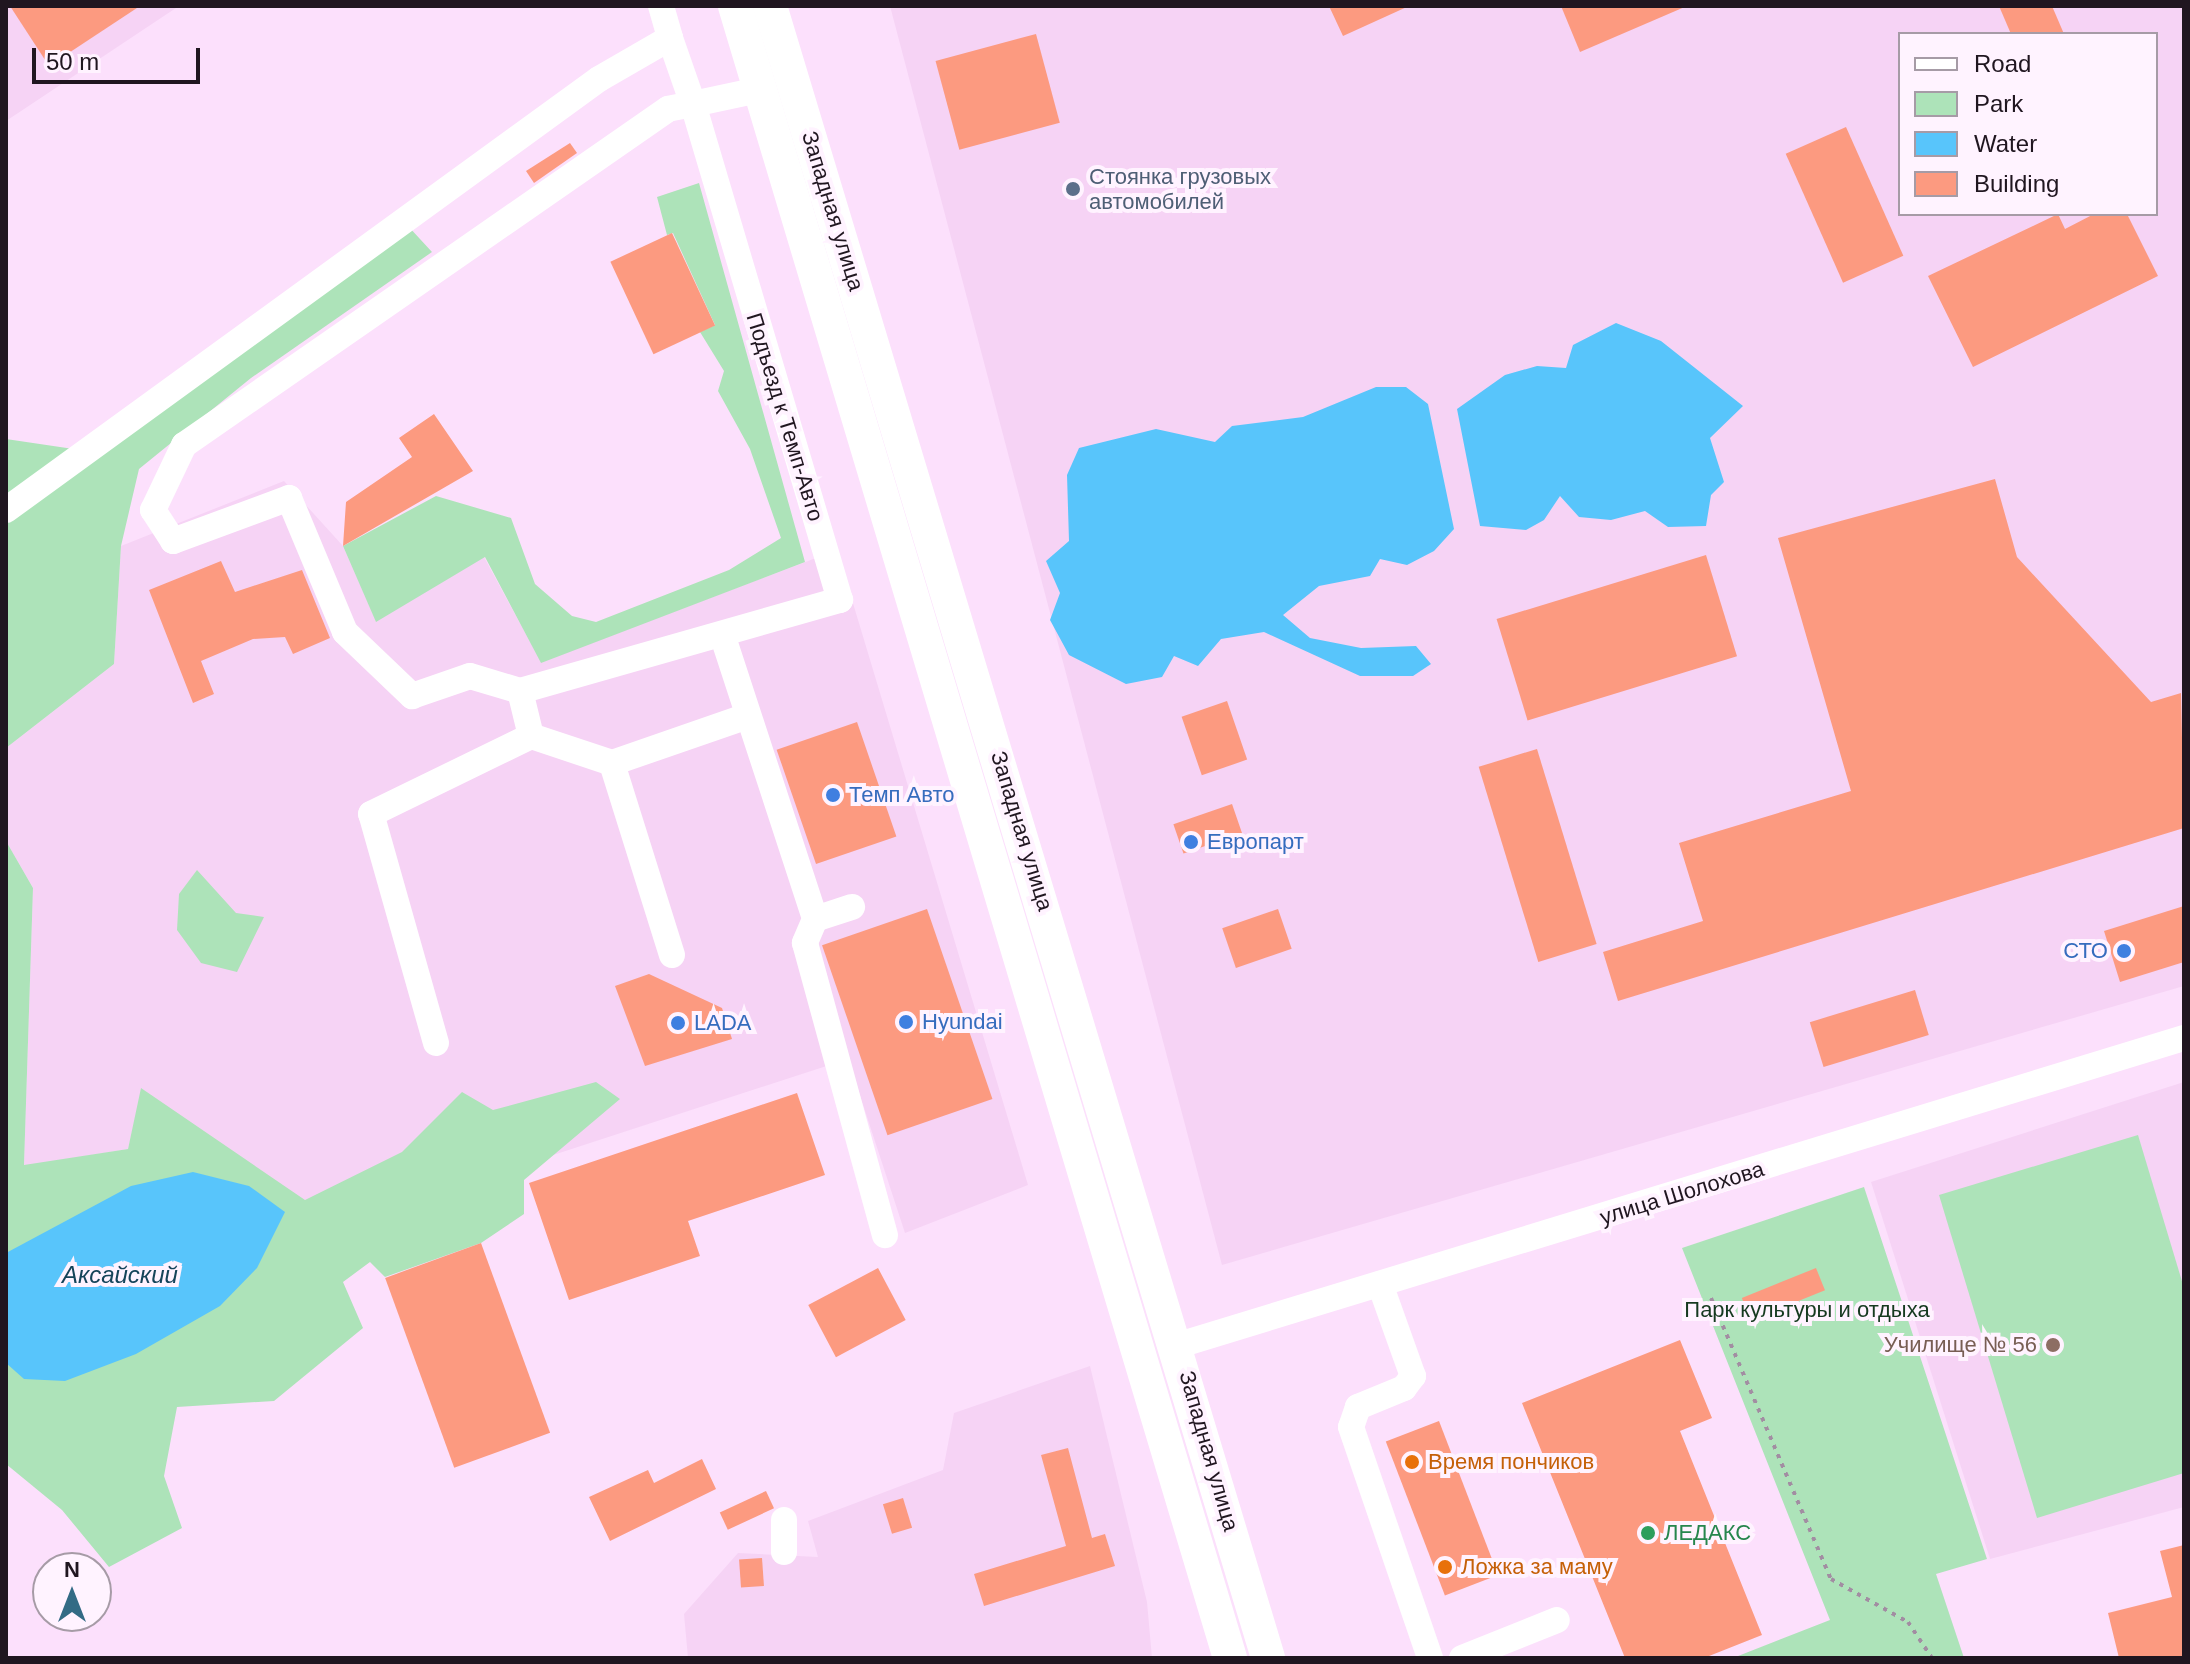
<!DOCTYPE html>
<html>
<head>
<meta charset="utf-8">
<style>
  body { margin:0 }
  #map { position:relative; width:2190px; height:1664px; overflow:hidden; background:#fce0fc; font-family:Helvetica,sans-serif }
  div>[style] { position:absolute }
  .built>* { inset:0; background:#f6d3f5 }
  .green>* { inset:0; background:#ade3b9 }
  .water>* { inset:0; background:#58c5fb }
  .building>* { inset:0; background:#fc9a80; transform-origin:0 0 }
  .path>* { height:4px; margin-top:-2px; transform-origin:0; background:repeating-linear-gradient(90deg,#a28da2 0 4px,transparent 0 10px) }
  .minor>* { height:26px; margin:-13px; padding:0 13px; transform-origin:13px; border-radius:13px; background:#fff }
  .major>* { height:34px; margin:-17px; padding:0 17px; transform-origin:17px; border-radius:17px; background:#fff }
  .dots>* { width:22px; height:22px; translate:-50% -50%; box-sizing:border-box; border:4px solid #fff3ff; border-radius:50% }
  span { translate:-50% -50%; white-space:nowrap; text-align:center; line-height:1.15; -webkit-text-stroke:8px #fff3ff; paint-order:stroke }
  .service-label { font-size:22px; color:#4e5e75 }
  .left { translate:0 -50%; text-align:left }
  .street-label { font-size:22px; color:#201620 }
  .shop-label { font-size:22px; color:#366cbe }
  .right { translate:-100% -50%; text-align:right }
  .park-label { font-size:22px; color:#163a20 }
  .education-label { font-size:22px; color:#785e54 }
  .food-label { font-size:22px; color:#c56008 }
  .leisure-label { font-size:22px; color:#27864d }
  .water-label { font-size:24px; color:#16445a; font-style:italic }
  .frame { position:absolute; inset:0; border:8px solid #201620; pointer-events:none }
  .legend { position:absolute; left:1898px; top:32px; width:260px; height:184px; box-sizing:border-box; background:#fff3ff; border:2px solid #a69ba6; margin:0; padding:10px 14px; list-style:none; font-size:24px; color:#201620 }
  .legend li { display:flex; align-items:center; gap:16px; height:40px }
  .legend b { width:40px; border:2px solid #a69ba6 }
  .north { position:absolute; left:32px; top:1552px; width:80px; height:80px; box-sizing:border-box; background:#fff3ff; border:2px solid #a69ba6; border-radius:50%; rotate:0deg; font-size:22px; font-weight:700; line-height:32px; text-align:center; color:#201620 }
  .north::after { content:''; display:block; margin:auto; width:28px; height:36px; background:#336b85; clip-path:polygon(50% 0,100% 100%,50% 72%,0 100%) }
  .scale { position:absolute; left:32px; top:48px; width:168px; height:36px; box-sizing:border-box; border:4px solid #201620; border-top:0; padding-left:10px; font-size:24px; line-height:28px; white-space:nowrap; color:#201620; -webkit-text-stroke:6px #fff3ff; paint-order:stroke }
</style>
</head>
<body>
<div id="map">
  <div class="built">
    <div style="clip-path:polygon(6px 6px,179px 6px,6px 121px)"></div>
    <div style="clip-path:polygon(evenodd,890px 6px,2184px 6px,2184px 986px,1222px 1265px,890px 6px,1900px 34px,2156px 34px,2156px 214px,1900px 214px,1900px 34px)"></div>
    <div style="clip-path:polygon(284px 481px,343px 546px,376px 621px,484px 557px,541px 662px,837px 550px,1028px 1185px,905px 1233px,848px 1059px,329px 1228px,142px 1089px,128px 1149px,24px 1166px,33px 888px,6px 841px,6px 748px,114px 664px,121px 546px)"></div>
    <div style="clip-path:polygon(2184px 1082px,2184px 1507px,1990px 1559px,1871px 1182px)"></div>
    <div style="clip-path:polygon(1090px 1366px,1147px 1602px,1152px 1658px,688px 1658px,684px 1614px,738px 1553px,818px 1557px,808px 1521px,943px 1470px,954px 1413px)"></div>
  </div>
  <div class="green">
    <div style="clip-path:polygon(699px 183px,805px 562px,541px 663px,485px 557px,376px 622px,343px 546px,436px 496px,511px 518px,535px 584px,572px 616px,596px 622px,729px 570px,781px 538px,750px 449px,718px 391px,724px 371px,700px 332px,715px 325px,673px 233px,667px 235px,657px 197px)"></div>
    <div style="clip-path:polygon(408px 226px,432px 252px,251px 378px,139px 469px,121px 546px,114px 664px,6px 748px,6px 439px,87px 451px)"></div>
    <div style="clip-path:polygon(6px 841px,33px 888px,24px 1165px,128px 1149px,141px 1088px,305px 1200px,402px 1152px,462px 1092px,493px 1110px,596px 1082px,620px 1099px,524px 1180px,524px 1214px,481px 1243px,385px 1277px,370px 1262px,343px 1282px,363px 1328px,274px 1401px,177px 1407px,164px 1476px,182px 1528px,109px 1567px,62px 1510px,6px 1464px)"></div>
    <div style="clip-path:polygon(197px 870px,236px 913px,264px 917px,237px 972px,201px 963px,177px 930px,179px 894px)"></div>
    <div style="clip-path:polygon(2138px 1135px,2184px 1288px,2184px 1473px,2037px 1518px,1939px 1195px)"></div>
    <div style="clip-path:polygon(1864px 1187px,1987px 1559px,1936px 1574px,1964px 1658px,1733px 1658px,1830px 1620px,1682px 1248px)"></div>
  </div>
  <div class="water">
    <div style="clip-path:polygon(1616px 323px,1661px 341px,1743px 406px,1710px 438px,1724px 482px,1711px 495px,1706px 526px,1668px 527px,1645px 511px,1611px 520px,1579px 517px,1560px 496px,1544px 520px,1526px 530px,1480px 526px,1457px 409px,1505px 375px,1537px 366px,1566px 368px,1573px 345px)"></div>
    <div style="clip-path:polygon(1376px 387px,1406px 387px,1428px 404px,1454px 529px,1434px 551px,1407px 565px,1380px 559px,1370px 576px,1319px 586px,1283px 615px,1310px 638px,1361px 648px,1416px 646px,1431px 664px,1413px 676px,1360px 676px,1264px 632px,1221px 639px,1198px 666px,1174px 656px,1162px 677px,1126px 684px,1069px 655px,1050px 620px,1060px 593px,1046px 561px,1069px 541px,1067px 475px,1079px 448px,1156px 429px,1215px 442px,1232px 426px,1303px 417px)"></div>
    <div style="clip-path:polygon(193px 1172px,249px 1186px,285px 1212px,257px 1268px,220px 1306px,136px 1354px,65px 1381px,24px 1379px,6px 1363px,6px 1253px,131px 1186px)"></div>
  </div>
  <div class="building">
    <div style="clip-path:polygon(10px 6px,140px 6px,49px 66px)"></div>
    <div style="clip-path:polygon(1329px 6px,1409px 6px,1343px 36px)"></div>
    <div style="clip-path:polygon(1561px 6px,1687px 6px,1580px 52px)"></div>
    <div style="clip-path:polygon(1999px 6px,2052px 6px,2064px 34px,2011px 34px)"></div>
    <div style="left:1036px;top:34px;width:92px;height:104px;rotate:75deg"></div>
    <div style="left:1846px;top:127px;width:141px;height:66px;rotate:66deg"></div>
    <div style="clip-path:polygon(570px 143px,577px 153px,534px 183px,526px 171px)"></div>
    <div style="clip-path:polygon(2058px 214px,2065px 229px,2094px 214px,2127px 214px,2158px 276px,1973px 367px,1928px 276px)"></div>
    <div style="left:672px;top:233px;width:102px;height:68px;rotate:65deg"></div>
    <div style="clip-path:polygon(434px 414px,473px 471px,343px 546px,346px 502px,412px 457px,399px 438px)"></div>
    <div style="clip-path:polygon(1995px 479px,2017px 557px,2151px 702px,2181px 693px,2184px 828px,1618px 1001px,1603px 952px,1703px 921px,1679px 843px,1851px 791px,1778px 538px)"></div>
    <div style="left:1706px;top:555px;width:106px;height:219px;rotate:73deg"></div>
    <div style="clip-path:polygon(221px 561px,235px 592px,302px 570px,330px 638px,293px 654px,285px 637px,253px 639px,201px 661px,214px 694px,193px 703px,149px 590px)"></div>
    <div style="left:1227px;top:701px;width:62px;height:48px;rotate:71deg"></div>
    <div style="left:857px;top:722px;width:121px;height:85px;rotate:71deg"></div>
    <div style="left:1537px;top:749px;width:204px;height:61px;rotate:73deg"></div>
    <div style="left:1232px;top:804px;width:31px;height:62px;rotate:71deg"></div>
    <div style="clip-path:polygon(2184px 906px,2184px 962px,2120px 982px,2104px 931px)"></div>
    <div style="left:927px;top:909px;width:201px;height:111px;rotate:71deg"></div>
    <div style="left:1278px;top:909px;width:42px;height:59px;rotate:71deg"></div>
    <div style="clip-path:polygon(649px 974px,722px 1008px,732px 1039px,645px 1066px,615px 986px)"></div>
    <div style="left:1915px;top:990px;width:47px;height:110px;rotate:73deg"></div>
    <div style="clip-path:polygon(797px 1093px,825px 1175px,688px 1221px,700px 1256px,569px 1300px,529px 1183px)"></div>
    <div style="left:481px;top:1243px;width:202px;height:102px;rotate:70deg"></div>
    <div style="left:878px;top:1268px;width:59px;height:79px;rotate:62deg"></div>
    <div style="left:1816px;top:1268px;width:24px;height:80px;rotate:68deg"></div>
    <div style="clip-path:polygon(1680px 1340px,1712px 1418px,1680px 1431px,1762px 1635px,1704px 1658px,1625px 1658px,1522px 1403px)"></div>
    <div style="left:1439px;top:1421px;width:165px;height:57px;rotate:69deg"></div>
    <div style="clip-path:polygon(1068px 1448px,1092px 1538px,1105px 1534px,1115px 1566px,984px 1606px,974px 1574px,1066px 1546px,1041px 1455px)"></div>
    <div style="clip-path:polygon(702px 1459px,716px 1489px,610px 1541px,589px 1497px,648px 1470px,654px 1483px)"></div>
    <div style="left:766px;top:1491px;width:19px;height:51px;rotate:65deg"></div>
    <div style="left:903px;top:1498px;width:31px;height:21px;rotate:73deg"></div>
    <div style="clip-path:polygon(2184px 1545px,2184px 1658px,2119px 1658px,2108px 1613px,2172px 1597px,2160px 1551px)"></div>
    <div style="left:762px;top:1558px;width:28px;height:23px;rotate:86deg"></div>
  </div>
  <div class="path">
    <div style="left:1711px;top:1298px;width:306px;rotate:66.9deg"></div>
    <div style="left:1831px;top:1579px;width:88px;rotate:29.2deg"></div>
    <div style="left:1908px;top:1622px;width:43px;rotate:56.3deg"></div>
  </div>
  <div class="minor">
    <div style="left:661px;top:6px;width:33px;rotate:74deg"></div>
    <div style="left:6px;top:510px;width:733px;rotate:-36.01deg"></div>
    <div style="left:599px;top:79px;width:82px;rotate:-30deg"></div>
    <div style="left:670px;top:38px;width:70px;rotate:70.8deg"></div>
    <div style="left:693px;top:104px;width:25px;rotate:169deg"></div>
    <div style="left:668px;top:109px;width:589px;rotate:145.23deg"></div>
    <div style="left:184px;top:445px;width:72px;rotate:115.5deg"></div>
    <div style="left:153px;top:510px;width:37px;rotate:57deg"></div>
    <div style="left:173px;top:541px;width:124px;rotate:-20.3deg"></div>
    <div style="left:289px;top:498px;width:145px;rotate:67.3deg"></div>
    <div style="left:345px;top:632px;width:93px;rotate:43.7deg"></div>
    <div style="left:412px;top:696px;width:61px;rotate:-19deg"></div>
    <div style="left:470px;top:676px;width:52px;rotate:16.7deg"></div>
    <div style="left:722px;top:634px;width:300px;rotate:71.9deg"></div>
    <div style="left:815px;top:919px;width:39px;rotate:-18deg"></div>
    <div style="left:531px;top:736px;width:85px;rotate:18.4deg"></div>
    <div style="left:815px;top:919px;width:26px;rotate:113deg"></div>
    <div style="left:805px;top:943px;width:303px;rotate:74.7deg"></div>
    <div style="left:672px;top:955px;width:201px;rotate:-107.4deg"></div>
    <div style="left:612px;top:763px;width:144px;rotate:-19.1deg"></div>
    <div style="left:436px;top:1043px;width:238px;rotate:-105.8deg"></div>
    <div style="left:371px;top:814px;width:178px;rotate:-26deg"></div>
    <div style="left:531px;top:736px;width:46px;rotate:-103.7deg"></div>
    <div style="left:520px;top:691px;width:333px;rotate:-15.9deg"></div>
    <div style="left:840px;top:600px;width:517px;rotate:-106.51deg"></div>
    <div style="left:693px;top:104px;width:67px;rotate:-12deg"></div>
    <div style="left:1380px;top:1284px;width:98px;rotate:70.3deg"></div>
    <div style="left:1413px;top:1376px;width:15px;rotate:127deg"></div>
    <div style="left:1404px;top:1388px;width:50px;rotate:157.6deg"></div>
    <div style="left:1358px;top:1407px;width:21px;rotate:109deg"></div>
    <div style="left:1351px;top:1427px;width:244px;rotate:71.1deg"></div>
    <div style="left:1179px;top:1345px;width:1051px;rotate:-16.99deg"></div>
    <div style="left:784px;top:1520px;width:32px;rotate:90deg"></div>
    <div style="left:1462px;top:1658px;width:102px;rotate:-21.8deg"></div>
  </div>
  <div class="major">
    <div style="left:735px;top:6px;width:1725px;rotate:73.32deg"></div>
    <div style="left:770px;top:6px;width:1725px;rotate:73.22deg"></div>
  </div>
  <div class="dots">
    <div style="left:1073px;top:189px;background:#5c6f8a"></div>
    <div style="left:833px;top:795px;background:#3f7fe0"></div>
    <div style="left:1191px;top:842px;background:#3f7fe0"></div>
    <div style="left:2124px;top:951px;background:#3f7fe0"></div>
    <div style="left:906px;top:1022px;background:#3f7fe0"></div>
    <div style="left:678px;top:1023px;background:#3f7fe0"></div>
    <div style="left:2053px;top:1345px;background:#8d6e63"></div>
    <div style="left:1412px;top:1462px;background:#e8710a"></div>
    <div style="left:1648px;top:1533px;background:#2e9e5b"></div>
    <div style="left:1445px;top:1567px;background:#e8710a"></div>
  </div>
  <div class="service-label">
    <span class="left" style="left:1089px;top:189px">Стоянка грузовых<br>автомобилей</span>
  </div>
  <div class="street-label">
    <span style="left:833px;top:211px;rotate:73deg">Западная улица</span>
    <span style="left:785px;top:417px;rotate:73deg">Подъезд к Темп-Авто</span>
    <span style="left:1022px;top:831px;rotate:73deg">Западная улица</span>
    <span style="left:1682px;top:1193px;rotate:-17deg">улица Шолохова</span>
    <span style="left:1209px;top:1451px;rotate:74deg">Западная улица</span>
  </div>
  <div class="shop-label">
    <span class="left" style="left:849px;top:795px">Темп Авто</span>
    <span class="left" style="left:1207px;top:842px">Европарт</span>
    <span class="right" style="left:2108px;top:951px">СТО</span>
    <span class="left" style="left:922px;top:1022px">Hyundai</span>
    <span class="left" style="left:694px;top:1023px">LADA</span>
  </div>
  <div class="park-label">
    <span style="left:1807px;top:1310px">Парк культуры и отдыха</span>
  </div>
  <div class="education-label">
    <span class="right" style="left:2037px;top:1345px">Училище № 56</span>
  </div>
  <div class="food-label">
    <span class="left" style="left:1428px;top:1462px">Время пончиков</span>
    <span class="left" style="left:1461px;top:1567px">Ложка за маму</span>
  </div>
  <div class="leisure-label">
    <span class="left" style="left:1664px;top:1533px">ЛЕДАКС</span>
  </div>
  <div class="water-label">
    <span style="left:120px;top:1275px">Аксайский</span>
  </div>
  <div class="frame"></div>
  <ul class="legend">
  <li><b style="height:10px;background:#fff"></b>Road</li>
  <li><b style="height:22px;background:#ade3b9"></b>Park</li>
  <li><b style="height:22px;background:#58c5fb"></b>Water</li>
  <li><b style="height:22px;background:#fc9a80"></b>Building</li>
  </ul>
  <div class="north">N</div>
  <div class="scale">50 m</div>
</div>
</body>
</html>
